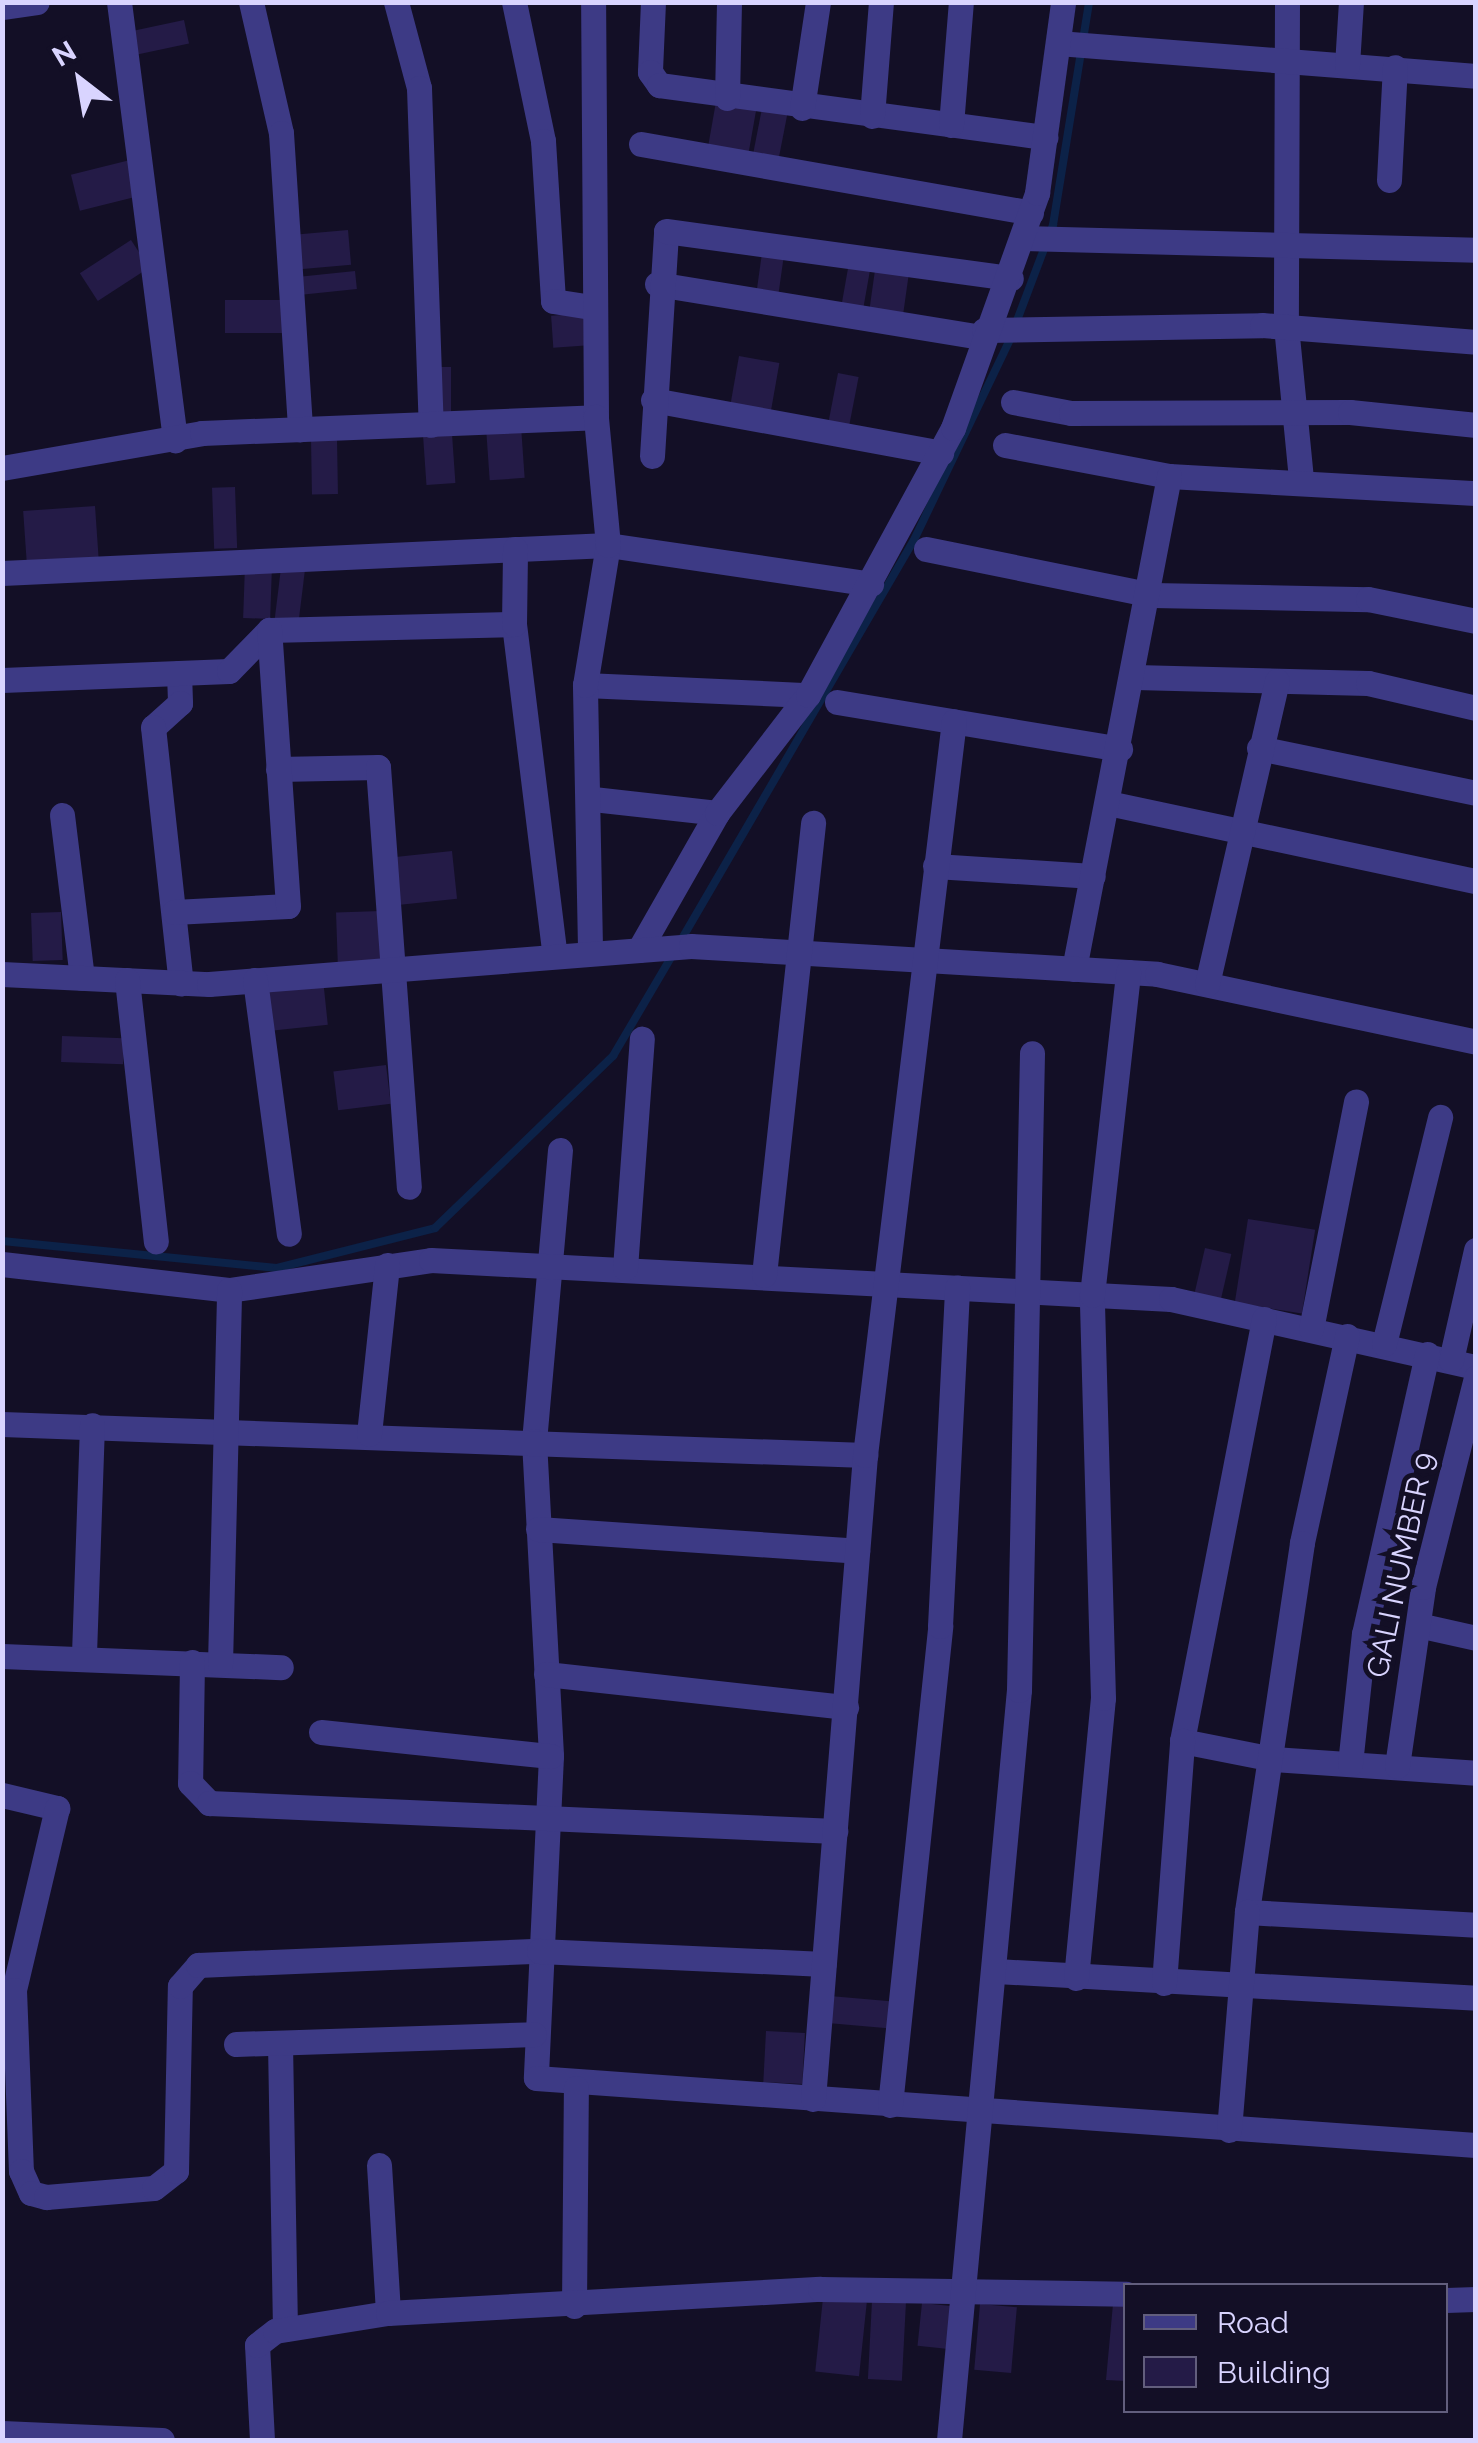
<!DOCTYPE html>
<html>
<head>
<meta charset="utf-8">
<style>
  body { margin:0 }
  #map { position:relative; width:1478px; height:2443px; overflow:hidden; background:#130f26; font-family:Raleway,sans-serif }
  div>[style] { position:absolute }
  .stream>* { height:8px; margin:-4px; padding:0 4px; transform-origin:4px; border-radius:4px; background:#0c2248 }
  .building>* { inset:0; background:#241b47; transform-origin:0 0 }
  .minor>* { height:25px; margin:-12.5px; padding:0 12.5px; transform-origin:12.5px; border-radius:12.5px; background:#3d3a85 }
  span { translate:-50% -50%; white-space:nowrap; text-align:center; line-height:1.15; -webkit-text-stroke:10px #130f26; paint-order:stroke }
  .street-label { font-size:30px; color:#d9d4ff }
  .frame { position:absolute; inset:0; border:5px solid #d9d4ff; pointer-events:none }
  .legend { position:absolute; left:1123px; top:2283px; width:325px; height:130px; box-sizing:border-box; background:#130f26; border:2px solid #625e7d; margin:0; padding:12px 18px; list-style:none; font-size:30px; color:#d9d4ff }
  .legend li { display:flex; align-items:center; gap:20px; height:50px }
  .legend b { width:50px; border:2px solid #625e7d }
  .north { position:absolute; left:30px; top:30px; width:100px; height:100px; -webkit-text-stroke:8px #130f26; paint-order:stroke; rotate:329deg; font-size:28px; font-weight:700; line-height:40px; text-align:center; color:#d9d4ff }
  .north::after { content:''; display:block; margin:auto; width:35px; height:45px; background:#d9d4ff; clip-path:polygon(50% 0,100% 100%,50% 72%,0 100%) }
</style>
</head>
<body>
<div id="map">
  <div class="stream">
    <div style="left:1016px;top:323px;width:105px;rotate:-69.3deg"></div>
    <div style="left:1053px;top:225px;width:226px;rotate:-80.8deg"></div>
    <div style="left:680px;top:942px;width:463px;rotate:-59.8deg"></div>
    <div style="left:913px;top:542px;width:227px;rotate:-64.4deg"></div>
    <div style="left:2px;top:1241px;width:276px;rotate:5.6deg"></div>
    <div style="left:277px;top:1268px;width:163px;rotate:-14.2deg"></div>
    <div style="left:435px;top:1228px;width:248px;rotate:-44deg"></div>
    <div style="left:613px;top:1056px;width:118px;rotate:-59.5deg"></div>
  </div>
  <div class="building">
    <div style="left:184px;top:20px;width:24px;height:60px;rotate:78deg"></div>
    <div style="left:717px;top:96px;width:41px;height:57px;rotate:10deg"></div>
    <div style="left:763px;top:103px;width:26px;height:59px;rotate:11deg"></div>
    <div style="left:134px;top:159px;width:37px;height:65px;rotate:76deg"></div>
    <div style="left:348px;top:230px;width:35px;height:57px;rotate:85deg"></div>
    <div style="left:131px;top:240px;width:33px;height:61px;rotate:57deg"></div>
    <div style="left:763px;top:246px;width:22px;height:49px;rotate:8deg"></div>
    <div style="left:850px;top:257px;width:22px;height:51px;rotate:10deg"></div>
    <div style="left:876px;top:263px;width:34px;height:48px;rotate:8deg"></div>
    <div style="left:355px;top:271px;width:18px;height:63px;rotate:84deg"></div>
    <div style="left:225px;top:300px;width:58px;height:33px"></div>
    <div style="left:590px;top:313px;width:32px;height:39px;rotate:86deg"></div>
    <div style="left:739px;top:356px;width:41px;height:53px;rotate:10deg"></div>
    <div style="left:432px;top:367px;width:19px;height:48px"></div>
    <div style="left:838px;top:373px;width:21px;height:56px;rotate:11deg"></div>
    <div style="left:521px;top:426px;width:52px;height:35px;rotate:86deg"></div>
    <div style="left:452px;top:434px;width:49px;height:29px;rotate:86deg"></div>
    <div style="left:337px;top:439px;width:55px;height:26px;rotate:89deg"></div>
    <div style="left:235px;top:487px;width:61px;height:23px;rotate:88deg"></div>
    <div style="left:95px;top:506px;width:51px;height:72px;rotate:86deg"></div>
    <div style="left:245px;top:565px;width:27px;height:53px;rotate:2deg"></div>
    <div style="left:281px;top:568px;width:24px;height:56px;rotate:7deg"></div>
    <div style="left:452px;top:851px;width:48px;height:64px;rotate:84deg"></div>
    <div style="left:381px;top:911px;width:50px;height:45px;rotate:88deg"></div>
    <div style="left:61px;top:912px;width:48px;height:30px;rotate:88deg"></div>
    <div style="left:323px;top:979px;width:46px;height:57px;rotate:84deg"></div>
    <div style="left:62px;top:1036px;width:62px;height:26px;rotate:2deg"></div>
    <div style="left:386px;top:1065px;width:39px;height:53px;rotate:83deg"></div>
    <div style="left:1248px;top:1219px;width:68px;height:85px;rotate:9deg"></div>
    <div style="left:1205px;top:1248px;width:27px;height:46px;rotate:13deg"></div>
    <div style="left:830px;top:1996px;width:69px;height:27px;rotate:5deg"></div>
    <div style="left:766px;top:2031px;width:39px;height:51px;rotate:3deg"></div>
    <div style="left:823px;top:2298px;width:44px;height:74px;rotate:6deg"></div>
    <div style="left:872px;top:2301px;width:34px;height:78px;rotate:3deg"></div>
    <div style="left:922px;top:2303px;width:31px;height:43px;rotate:6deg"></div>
    <div style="left:980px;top:2304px;width:37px;height:66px;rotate:5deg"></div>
    <div style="clip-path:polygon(1113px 2304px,1126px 2305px,1126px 2381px,1106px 2380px)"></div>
  </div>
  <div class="minor">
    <div style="left:119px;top:2px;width:442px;rotate:82.7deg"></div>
    <div style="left:251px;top:2px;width:134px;rotate:77.1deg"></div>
    <div style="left:281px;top:133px;width:297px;rotate:86.3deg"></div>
    <div style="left:396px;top:2px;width:89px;rotate:75deg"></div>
    <div style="left:419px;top:88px;width:337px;rotate:88deg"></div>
    <div style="left:514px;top:2px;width:142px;rotate:78.2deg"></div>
    <div style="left:543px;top:141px;width:160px;rotate:86.4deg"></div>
    <div style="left:553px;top:301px;width:38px;rotate:9deg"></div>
    <div style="left:653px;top:2px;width:70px;rotate:92.5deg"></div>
    <div style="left:650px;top:72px;width:16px;rotate:55deg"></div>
    <div style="left:659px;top:85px;width:390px;rotate:7.7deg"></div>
    <div style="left:1287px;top:2px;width:324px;rotate:90.2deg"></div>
    <div style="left:1286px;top:326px;width:155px;rotate:84.4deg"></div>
    <div style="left:2px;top:7px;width:35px;rotate:-8deg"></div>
    <div style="left:1058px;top:43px;width:419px;rotate:4.5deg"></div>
    <div style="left:1347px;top:65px;width:63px;rotate:-86.4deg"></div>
    <div style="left:727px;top:98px;width:96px;rotate:-88.8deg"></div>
    <div style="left:802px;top:108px;width:107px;rotate:-81.4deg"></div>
    <div style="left:872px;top:116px;width:114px;rotate:-85.5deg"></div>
    <div style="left:951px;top:125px;width:123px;rotate:-85.4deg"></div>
    <div style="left:641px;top:144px;width:396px;rotate:10deg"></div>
    <div style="left:1389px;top:180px;width:113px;rotate:-87deg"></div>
    <div style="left:1023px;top:238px;width:453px;rotate:1.5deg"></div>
    <div style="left:657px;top:284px;width:329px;rotate:9.3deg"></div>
    <div style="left:984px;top:330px;width:278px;rotate:-1deg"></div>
    <div style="left:1262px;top:325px;width:215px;rotate:4.5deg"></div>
    <div style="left:653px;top:400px;width:293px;rotate:10.4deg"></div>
    <div style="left:1013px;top:402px;width:59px;rotate:10.7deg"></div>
    <div style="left:1071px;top:413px;width:279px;rotate:-0.2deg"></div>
    <div style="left:1350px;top:412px;width:127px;rotate:5.9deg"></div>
    <div style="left:1005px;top:445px;width:167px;rotate:10.7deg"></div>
    <div style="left:1169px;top:476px;width:307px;rotate:3.2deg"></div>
    <div style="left:652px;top:456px;width:225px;rotate:-86.4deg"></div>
    <div style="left:666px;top:231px;width:348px;rotate:7.8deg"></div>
    <div style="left:2px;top:468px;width:203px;rotate:-9.9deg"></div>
    <div style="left:202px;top:433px;width:394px;rotate:-2.3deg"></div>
    <div style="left:596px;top:417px;width:415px;rotate:-90.4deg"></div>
    <div style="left:926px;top:549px;width:231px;rotate:11.5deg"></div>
    <div style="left:1152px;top:595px;width:216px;rotate:1.1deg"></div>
    <div style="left:1368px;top:599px;width:110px;rotate:11.5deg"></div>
    <div style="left:2px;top:573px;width:607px;rotate:-2.65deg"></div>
    <div style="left:608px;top:545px;width:266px;rotate:8.4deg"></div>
    <div style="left:514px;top:624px;width:330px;rotate:83deg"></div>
    <div style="left:179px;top:673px;width:30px;rotate:88deg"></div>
    <div style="left:180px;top:703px;width:36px;rotate:138deg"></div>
    <div style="left:153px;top:727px;width:258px;rotate:83.8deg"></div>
    <div style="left:1135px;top:677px;width:233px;rotate:1.5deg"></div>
    <div style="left:1368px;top:683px;width:111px;rotate:13deg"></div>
    <div style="left:2px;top:680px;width:227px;rotate:-2.3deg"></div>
    <div style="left:229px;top:671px;width:57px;rotate:-45.7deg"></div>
    <div style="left:269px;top:630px;width:245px;rotate:-1.4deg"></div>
    <div style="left:514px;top:624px;width:75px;rotate:-89.2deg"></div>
    <div style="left:585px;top:685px;width:223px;rotate:2.6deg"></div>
    <div style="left:837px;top:702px;width:287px;rotate:9.4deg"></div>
    <div style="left:1259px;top:748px;width:222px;rotate:11.7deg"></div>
    <div style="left:278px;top:769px;width:100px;rotate:-1.1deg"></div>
    <div style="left:378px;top:767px;width:421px;rotate:85.8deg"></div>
    <div style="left:593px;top:799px;width:125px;rotate:6.4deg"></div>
    <div style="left:1108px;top:803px;width:376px;rotate:12deg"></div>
    <div style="left:62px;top:815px;width:164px;rotate:83deg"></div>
    <div style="left:935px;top:866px;width:158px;rotate:3.6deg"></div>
    <div style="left:174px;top:912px;width:114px;rotate:-3deg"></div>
    <div style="left:288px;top:906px;width:277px;rotate:-93.9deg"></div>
    <div style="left:590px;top:948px;width:263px;rotate:-91.1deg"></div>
    <div style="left:585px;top:685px;width:142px;rotate:-80.7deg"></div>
    <div style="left:608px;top:545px;width:129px;rotate:-95.4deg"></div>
    <div style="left:639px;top:950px;width:158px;rotate:-60.3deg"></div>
    <div style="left:717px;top:813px;width:149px;rotate:-52.4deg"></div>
    <div style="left:808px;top:695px;width:304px;rotate:-61.5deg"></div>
    <div style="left:953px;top:428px;width:250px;rotate:-70.3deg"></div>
    <div style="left:1037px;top:193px;width:193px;rotate:-82.2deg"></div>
    <div style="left:1074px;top:969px;width:502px;rotate:-79.09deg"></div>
    <div style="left:2px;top:974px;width:207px;rotate:2.8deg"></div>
    <div style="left:209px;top:984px;width:483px;rotate:-4.5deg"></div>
    <div style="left:691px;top:946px;width:467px;rotate:3.4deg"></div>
    <div style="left:1157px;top:974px;width:326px;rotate:12deg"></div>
    <div style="left:127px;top:980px;width:263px;rotate:83.7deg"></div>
    <div style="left:255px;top:980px;width:256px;rotate:82.4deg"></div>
    <div style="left:1207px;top:984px;width:311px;rotate:-77deg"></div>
    <div style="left:560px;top:1150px;width:292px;rotate:95.1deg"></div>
    <div style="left:534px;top:1441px;width:315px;rotate:86.9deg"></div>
    <div style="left:551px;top:1756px;width:322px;rotate:92.7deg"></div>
    <div style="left:536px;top:2078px;width:942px;rotate:4.08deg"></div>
    <div style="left:2px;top:1264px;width:228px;rotate:6.5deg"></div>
    <div style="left:229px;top:1290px;width:204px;rotate:-8.4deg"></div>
    <div style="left:431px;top:1260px;width:741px;rotate:3.02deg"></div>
    <div style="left:1171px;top:1299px;width:312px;rotate:12.6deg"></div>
    <div style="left:625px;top:1268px;width:230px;rotate:-85.8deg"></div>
    <div style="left:764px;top:1275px;width:455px;rotate:-83.8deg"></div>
    <div style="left:1264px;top:1319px;width:430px;rotate:101deg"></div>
    <div style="left:1182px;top:1741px;width:93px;rotate:11.2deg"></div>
    <div style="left:1273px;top:1759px;width:203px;rotate:3.9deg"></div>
    <div style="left:1311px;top:1329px;width:232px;rotate:-78.8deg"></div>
    <div style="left:1347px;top:1336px;width:212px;rotate:102.3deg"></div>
    <div style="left:1302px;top:1543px;width:373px;rotate:98.5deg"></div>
    <div style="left:1247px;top:1912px;width:229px;rotate:3.2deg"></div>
    <div style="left:1384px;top:1344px;width:234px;rotate:-76.1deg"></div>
    <div style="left:1451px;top:1360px;width:113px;rotate:-77.2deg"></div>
    <div style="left:2px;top:1424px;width:864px;rotate:2.06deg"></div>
    <div style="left:369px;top:1434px;width:170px;rotate:-83.9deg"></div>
    <div style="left:538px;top:1529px;width:320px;rotate:3.9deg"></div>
    <div style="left:1418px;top:1625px;width:59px;rotate:12.6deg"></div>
    <div style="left:84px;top:1654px;width:229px;rotate:-88deg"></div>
    <div style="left:2px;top:1656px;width:279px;rotate:2.3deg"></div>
    <div style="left:192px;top:1662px;width:121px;rotate:90.9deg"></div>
    <div style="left:190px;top:1783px;width:28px;rotate:46deg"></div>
    <div style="left:209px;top:1803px;width:627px;rotate:2.56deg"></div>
    <div style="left:220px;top:1664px;width:374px;rotate:-88.6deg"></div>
    <div style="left:546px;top:1674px;width:302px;rotate:6.3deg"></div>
    <div style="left:321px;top:1732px;width:231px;rotate:6deg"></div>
    <div style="left:1350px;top:1764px;width:131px;rotate:-83.9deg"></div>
    <div style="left:1364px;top:1634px;width:287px;rotate:-77.3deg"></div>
    <div style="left:1397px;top:1766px;width:181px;rotate:-81.7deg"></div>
    <div style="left:1423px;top:1587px;width:216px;rotate:-75.8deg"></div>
    <div style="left:2px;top:1795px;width:57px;rotate:13.3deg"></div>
    <div style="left:57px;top:1808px;width:187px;rotate:103.3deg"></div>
    <div style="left:14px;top:1990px;width:181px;rotate:87.8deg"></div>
    <div style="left:21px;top:2171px;width:24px;rotate:66deg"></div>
    <div style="left:31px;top:2193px;width:16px;rotate:15deg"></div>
    <div style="left:46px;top:2197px;width:108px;rotate:-4.8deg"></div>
    <div style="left:154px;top:2188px;width:28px;rotate:-38deg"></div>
    <div style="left:176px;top:2171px;width:185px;rotate:-88.8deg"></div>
    <div style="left:180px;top:1986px;width:28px;rotate:-49deg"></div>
    <div style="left:198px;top:1965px;width:341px;rotate:-2.4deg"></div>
    <div style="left:539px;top:1951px;width:285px;rotate:2.6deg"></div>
    <div style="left:996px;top:1971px;width:481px;rotate:3.2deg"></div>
    <div style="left:1076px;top:1978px;width:281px;rotate:-84.5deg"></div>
    <div style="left:1103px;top:1698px;width:403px;rotate:-91.6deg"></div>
    <div style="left:1092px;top:1295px;width:325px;rotate:-83.6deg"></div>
    <div style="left:1164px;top:1983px;width:243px;rotate:-85.7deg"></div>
    <div style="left:280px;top:2043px;width:286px;rotate:89deg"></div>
    <div style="left:236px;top:2044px;width:298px;rotate:-1.9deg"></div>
    <div style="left:813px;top:2099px;width:646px;rotate:-85.38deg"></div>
    <div style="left:865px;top:1455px;width:739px;rotate:-83.09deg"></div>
    <div style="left:890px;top:2105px;width:482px;rotate:-84deg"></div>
    <div style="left:940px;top:1626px;width:339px;rotate:-87.1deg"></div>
    <div style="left:1229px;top:2130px;width:219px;rotate:-85.3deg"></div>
    <div style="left:379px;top:2165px;width:148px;rotate:86.5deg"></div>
    <div style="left:1446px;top:2300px;width:30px;rotate:-2deg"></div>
    <div style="left:574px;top:2306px;width:218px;rotate:-89.5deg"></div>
    <div style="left:2px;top:2433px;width:160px;rotate:2.5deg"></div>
    <div style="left:262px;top:2440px;width:95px;rotate:-93deg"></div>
    <div style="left:257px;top:2345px;width:23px;rotate:-38deg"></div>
    <div style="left:275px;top:2331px;width:114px;rotate:-9.1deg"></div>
    <div style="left:388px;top:2313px;width:433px;rotate:-3.2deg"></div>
    <div style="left:820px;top:2289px;width:306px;rotate:0.9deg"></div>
    <div style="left:949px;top:2440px;width:753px;rotate:-84.67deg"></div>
    <div style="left:1019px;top:1690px;width:637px;rotate:-88.83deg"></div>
  </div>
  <div class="street-label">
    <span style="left:1401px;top:1565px;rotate:-78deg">GALI NUMBER 9</span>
  </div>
  <div class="frame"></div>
  <ul class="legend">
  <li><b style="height:12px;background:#3d3a85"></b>Road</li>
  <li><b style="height:28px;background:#241b47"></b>Building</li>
  </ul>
  <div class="north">N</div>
</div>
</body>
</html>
